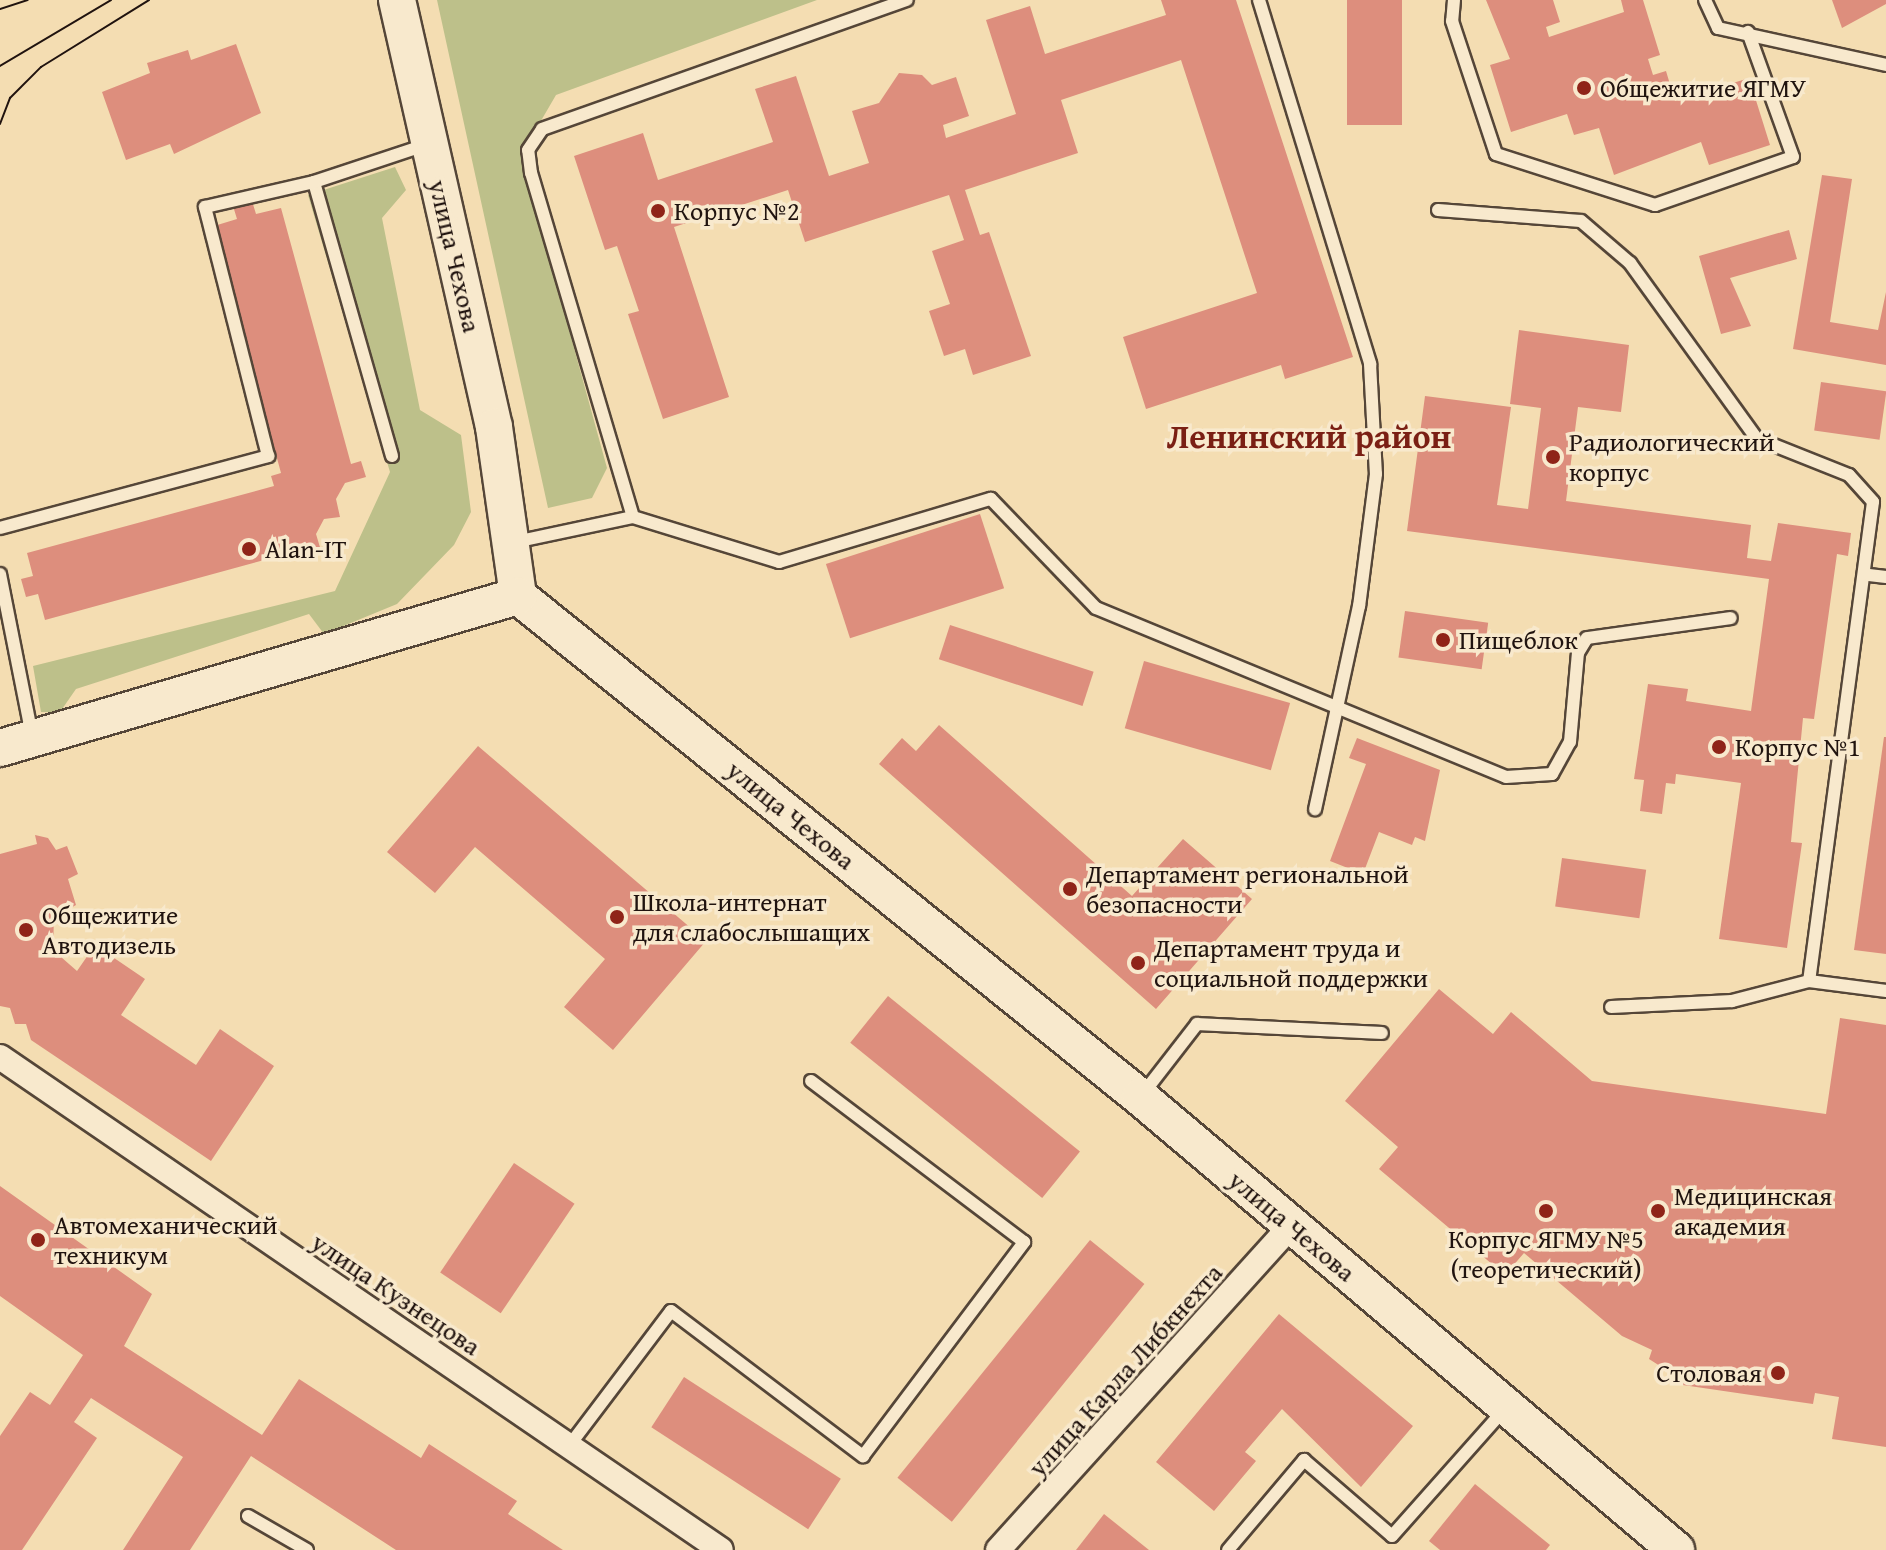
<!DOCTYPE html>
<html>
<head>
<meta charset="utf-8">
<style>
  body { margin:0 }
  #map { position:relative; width:1886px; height:1550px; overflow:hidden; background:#f4ddb2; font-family:"Gentium Book Plus",serif }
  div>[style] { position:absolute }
  .green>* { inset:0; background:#bdc08a }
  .building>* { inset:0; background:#dd8e7d; transform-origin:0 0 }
  .roads { filter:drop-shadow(2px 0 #554638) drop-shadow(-2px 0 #554638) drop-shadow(0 2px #554638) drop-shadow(0 -2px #554638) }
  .lane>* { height:12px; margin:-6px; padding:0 6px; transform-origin:6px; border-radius:6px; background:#f8e9cd }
  .street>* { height:24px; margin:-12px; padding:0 12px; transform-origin:12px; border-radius:12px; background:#f8e9cd }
  .secondary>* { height:36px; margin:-18px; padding:0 18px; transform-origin:18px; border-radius:18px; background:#f8e9cd }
  .tram>* { height:2px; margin:-1px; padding:0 1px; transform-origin:1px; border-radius:1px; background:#20130f }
  .dots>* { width:22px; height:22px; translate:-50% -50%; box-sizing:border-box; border:4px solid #f8e9cd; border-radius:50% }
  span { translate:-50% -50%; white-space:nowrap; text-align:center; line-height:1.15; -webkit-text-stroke:7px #f8e9cd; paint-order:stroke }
  .poi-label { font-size:26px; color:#20130f }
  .left { translate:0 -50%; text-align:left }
  .right { translate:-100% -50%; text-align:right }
  .street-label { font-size:26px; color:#20130f }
  .district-label { font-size:34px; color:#7a1f14; font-weight:700 }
</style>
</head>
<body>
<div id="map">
  <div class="green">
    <div style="clip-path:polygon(437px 0,817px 0,556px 95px,521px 155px,607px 468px,592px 498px,548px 508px)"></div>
    <div style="clip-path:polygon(395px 167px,406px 190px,382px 218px,420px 410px,461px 435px,471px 512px,454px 545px,397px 604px,324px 634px,309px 614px,76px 689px,60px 712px,41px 712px,33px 666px,335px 591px,390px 472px,308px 195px)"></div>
  </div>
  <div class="building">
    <div style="clip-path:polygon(1161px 0,1236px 0,1353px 357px,1285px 379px,1281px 365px,1146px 409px,1123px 337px,1257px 293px,1181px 60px,1061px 100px,1078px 153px,965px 190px,980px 235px,989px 232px,1031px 356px,973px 375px,965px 349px,944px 356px,929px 311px,950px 304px,932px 251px,964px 240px,949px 195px,805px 242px,788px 190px,674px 227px,729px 397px,663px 419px,628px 314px,639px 311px,617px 246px,605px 250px,574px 156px,643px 133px,658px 180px,773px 142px,755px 89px,796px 76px,829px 176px,869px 163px,852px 111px,879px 103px,899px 73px,922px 75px,932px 85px,956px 77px,969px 116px,943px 125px,946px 138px,1016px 114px,986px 20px,1030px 6px,1045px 54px,1166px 15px)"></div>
    <div style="left:1347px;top:0;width:55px;height:125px"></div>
    <div style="clip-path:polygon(1486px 0,1553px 0,1560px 22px,1546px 27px,1549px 37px,1624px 12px,1621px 0,1643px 0,1660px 55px,1648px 59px,1653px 75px,1666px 71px,1675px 101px,1749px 78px,1770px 145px,1709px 165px,1701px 142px,1614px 175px,1599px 128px,1574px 135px,1567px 114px,1511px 132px,1490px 65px,1510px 59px)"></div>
    <div style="clip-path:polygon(1832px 0,1886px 0,1886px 4px,1842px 28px)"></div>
    <div style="clip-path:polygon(236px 44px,261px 113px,174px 154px,170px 144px,126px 160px,102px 92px,150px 73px,147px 63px,188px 50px,191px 60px)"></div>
    <div style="clip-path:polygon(1822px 175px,1852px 179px,1830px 322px,1878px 330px,1886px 292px,1886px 365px,1793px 349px)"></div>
    <div style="clip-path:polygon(252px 201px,256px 214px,281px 208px,351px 464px,361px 461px,366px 477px,345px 483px,336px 499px,340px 517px,324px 519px,316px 534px,322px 554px,304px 559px,301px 550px,45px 620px,38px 594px,26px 597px,21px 579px,33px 576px,27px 553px,274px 486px,271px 476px,281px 473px,214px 226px,237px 219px,233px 206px)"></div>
    <div style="clip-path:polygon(1789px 230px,1797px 259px,1730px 278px,1751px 326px,1721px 334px,1699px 256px)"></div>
    <div style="clip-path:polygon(1519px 330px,1629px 345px,1621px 412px,1578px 407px,1566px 501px,1751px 525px,1747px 558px,1771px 561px,1778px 523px,1851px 533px,1848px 556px,1837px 554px,1814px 719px,1803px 718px,1791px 842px,1802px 843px,1787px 948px,1719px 939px,1741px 783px,1676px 774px,1675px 784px,1666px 783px,1662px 814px,1640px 811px,1644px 780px,1634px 779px,1648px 684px,1688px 689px,1686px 701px,1751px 711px,1769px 579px,1407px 531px,1425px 396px,1511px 407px,1497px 505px,1528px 509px,1541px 408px,1510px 404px)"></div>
    <div style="left:1821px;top:382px;width:66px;height:49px;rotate:8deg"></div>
    <div style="left:980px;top:514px;width:78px;height:162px;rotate:72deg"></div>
    <div style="left:1405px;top:611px;width:84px;height:47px;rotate:8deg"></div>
    <div style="left:950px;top:625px;width:151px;height:36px;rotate:18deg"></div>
    <div style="left:1144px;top:661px;width:152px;height:70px;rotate:16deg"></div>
    <div style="clip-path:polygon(939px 725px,1132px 896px,1183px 839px,1252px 899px,1156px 1009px,879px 764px,902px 738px,916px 751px)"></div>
    <div style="clip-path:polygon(1884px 737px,1886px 737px,1886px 954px,1854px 950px)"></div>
    <div style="clip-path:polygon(1357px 738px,1440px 770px,1425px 841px,1415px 837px,1412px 845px,1379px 832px,1363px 874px,1330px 861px,1366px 764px,1349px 758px)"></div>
    <div style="clip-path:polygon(478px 746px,706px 941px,613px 1050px,564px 1007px,605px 959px,475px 847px,435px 893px,387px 852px)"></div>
    <div style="clip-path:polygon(35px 835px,48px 838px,56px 850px,67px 846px,78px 874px,68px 879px,76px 905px,54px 917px,53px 950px,77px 971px,95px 945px,145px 979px,121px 1015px,196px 1065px,220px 1029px,274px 1066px,211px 1161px,31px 1040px,26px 1024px,15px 1024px,10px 1008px,0 1006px,0 854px,37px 844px)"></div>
    <div style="left:1562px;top:858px;width:85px;height:49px;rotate:8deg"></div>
    <div style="clip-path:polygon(1439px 989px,1493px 1034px,1511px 1012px,1592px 1081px,1826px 1114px,1840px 1018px,1886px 1025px,1886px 1447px,1832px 1439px,1839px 1397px,1815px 1393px,1813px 1404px,1669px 1383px,1671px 1373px,1649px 1359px,1652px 1350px,1622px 1336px,1524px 1253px,1505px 1275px,1379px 1169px,1398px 1147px,1345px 1101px)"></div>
    <div style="left:888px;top:996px;width:247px;height:60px;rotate:39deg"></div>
    <div style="left:514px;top:1163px;width:73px;height:132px;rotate:34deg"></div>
    <div style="clip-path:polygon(0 1186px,152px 1294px,124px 1346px,262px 1435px,299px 1379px,421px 1458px,429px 1444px,517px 1501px,508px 1514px,563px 1550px,396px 1550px,251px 1456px,190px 1550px,123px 1550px,183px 1457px,91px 1398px,74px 1422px,97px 1438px,22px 1550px,0 1550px,0 1436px,30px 1392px,50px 1405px,83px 1355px,0 1296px)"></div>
    <div style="left:1090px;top:1240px;width:70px;height:306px;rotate:39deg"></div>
    <div style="clip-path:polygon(1279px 1314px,1413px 1426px,1361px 1487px,1282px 1409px,1245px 1452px,1256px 1461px,1214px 1511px,1156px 1462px)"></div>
    <div style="left:684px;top:1377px;width:187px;height:60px;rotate:33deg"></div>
    <div style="clip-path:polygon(1475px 1484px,1550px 1545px,1546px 1550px,1440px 1550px,1429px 1541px)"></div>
    <div style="clip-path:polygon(1104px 1514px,1149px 1550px,1076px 1550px)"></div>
  </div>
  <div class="roads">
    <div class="lane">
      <div style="left:1259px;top:0;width:381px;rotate:73deg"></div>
      <div style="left:1370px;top:364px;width:110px;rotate:86.9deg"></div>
      <div style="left:1376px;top:474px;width:133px;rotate:97.3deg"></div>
      <div style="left:1359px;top:606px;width:208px;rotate:102.2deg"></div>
      <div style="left:1454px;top:0;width:21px;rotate:95deg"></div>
      <div style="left:1452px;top:21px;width:140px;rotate:71.7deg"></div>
      <div style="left:1496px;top:154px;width:167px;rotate:17.8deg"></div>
      <div style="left:1655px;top:205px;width:146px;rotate:-19.2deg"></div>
      <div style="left:1793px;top:157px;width:133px;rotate:-109.8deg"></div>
      <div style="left:1705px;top:0;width:31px;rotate:65deg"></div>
      <div style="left:1718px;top:28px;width:172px;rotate:12.4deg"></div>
      <div style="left:1438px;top:210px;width:143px;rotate:4.4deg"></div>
      <div style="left:1581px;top:221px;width:65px;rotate:40.6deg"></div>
      <div style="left:1630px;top:263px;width:216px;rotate:54.2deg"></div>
      <div style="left:1756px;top:438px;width:100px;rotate:21.7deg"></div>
      <div style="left:1849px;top:475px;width:36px;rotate:48deg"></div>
      <div style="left:1873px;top:502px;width:483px;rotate:97.6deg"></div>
      <div style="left:1809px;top:981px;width:80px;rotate:165.4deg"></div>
      <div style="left:1732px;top:1001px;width:121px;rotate:177.2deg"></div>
      <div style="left:392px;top:456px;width:285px;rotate:-105.9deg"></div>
      <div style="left:314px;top:182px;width:117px;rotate:-18.4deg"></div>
      <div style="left:633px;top:517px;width:153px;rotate:17.1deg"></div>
      <div style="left:779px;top:562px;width:221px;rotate:-16.6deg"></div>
      <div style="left:991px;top:499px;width:151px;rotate:46.1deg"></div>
      <div style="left:1096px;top:608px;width:443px;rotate:22.4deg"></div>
      <div style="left:1506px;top:777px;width:46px;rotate:-3.7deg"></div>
      <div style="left:1552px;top:774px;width:37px;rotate:-61deg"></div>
      <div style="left:1570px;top:742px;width:89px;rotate:-84.9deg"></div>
      <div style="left:1578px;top:653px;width:17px;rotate:-59deg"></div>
      <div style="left:1587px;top:638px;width:145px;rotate:-7.9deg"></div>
      <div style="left:0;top:528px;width:278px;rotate:-15deg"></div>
      <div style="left:268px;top:456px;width:257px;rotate:-104.2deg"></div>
      <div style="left:205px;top:207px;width:112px;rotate:-12.9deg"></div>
      <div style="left:515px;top:542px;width:121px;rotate:-12deg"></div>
      <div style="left:633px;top:517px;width:359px;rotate:-106.5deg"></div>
      <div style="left:531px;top:173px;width:23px;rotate:-97deg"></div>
      <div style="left:528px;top:150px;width:25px;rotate:-56deg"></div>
      <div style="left:542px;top:129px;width:387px;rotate:-19.5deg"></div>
      <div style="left:0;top:574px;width:164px;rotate:78.8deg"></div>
      <div style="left:1869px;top:575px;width:17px;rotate:7deg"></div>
      <div style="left:1809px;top:981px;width:78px;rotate:7.4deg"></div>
      <div style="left:1142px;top:1095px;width:90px;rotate:-52.2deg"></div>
      <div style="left:1197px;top:1024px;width:185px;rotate:2.8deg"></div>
      <div style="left:569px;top:1446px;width:169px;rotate:-52.9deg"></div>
      <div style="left:671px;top:1311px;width:241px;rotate:37.1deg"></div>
      <div style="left:863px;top:1456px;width:268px;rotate:-53deg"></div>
      <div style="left:1024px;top:1242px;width:267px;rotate:-142.9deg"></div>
      <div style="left:248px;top:1516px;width:68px;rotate:30deg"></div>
      <div style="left:1228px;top:1550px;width:118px;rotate:-49.8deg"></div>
      <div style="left:1304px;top:1460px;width:116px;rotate:40.8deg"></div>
      <div style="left:1392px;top:1536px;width:169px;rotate:-48.4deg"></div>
    </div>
    <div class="street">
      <div style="left:0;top:1057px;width:873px;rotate:34.36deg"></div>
      <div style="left:998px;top:1550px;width:438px;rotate:-47.9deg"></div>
    </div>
    <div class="secondary">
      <div style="left:397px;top:0;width:438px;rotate:77.2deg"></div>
      <div style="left:494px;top:427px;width:171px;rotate:81.9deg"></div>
      <div style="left:518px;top:596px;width:799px;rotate:38.85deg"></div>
      <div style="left:1140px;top:1097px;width:702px;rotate:40.2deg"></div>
      <div style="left:0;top:748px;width:540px;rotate:-16.35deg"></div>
    </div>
  </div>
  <div class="tram">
    <div style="left:0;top:9px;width:29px;rotate:-18deg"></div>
    <div style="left:0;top:66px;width:129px;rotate:-30.7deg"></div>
    <div style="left:0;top:124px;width:28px;rotate:-69deg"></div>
    <div style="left:10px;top:98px;width:44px;rotate:-45deg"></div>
    <div style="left:41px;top:67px;width:127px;rotate:-31.8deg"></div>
  </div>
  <div class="dots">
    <div style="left:1584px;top:88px;background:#8f2418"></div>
    <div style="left:658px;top:211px;background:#8f2418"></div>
    <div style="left:1553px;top:457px;background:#8f2418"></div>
    <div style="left:249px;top:549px;background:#8f2418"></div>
    <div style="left:1443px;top:640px;background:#8f2418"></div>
    <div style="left:1719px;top:747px;background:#8f2418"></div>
    <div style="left:1070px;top:889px;background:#8f2418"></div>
    <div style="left:617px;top:917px;background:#8f2418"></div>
    <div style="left:26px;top:930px;background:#8f2418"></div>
    <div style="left:1138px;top:963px;background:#8f2418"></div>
    <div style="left:1546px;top:1211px;background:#8f2418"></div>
    <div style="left:1658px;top:1211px;background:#8f2418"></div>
    <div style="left:38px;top:1240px;background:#8f2418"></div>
    <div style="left:1778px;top:1373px;background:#8f2418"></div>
  </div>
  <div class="poi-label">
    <span class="left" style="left:1600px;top:88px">Общежитие ЯГМУ</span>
    <span class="left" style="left:674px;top:211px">Корпус №2</span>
    <span class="left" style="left:1569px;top:457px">Радиологический<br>корпус</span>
    <span class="left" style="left:265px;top:549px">Alan-IT</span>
    <span class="left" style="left:1459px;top:640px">Пищеблок</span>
    <span class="left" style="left:1735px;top:747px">Корпус №1</span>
    <span class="left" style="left:1086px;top:889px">Департамент региональной<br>безопасности</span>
    <span class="left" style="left:633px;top:917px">Школа-интернат<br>для слабослышащих</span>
    <span class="left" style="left:42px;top:930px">Общежитие<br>Автодизель</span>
    <span class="left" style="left:1154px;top:963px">Департамент труда и<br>социальной поддержки</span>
    <span class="left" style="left:1674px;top:1211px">Медицинская<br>академия</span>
    <span class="left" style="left:54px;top:1240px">Автомеханический<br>техникум</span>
    <span style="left:1546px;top:1254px">Корпус ЯГМУ №5<br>(теоретический)</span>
    <span class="right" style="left:1762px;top:1373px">Столовая</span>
  </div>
  <div class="street-label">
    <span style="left:455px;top:256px;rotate:77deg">улица Чехова</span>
    <span style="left:791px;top:815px;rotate:39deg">улица Чехова</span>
    <span style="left:1292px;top:1226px;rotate:40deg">улица Чехова</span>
    <span style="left:396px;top:1294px;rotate:34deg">улица Кузнецова</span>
    <span style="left:1125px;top:1370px;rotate:-48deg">улица Карла Либкнехта</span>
  </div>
  <div class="district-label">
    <span style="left:1309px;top:436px">Ленинский район</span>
  </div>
</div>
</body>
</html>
